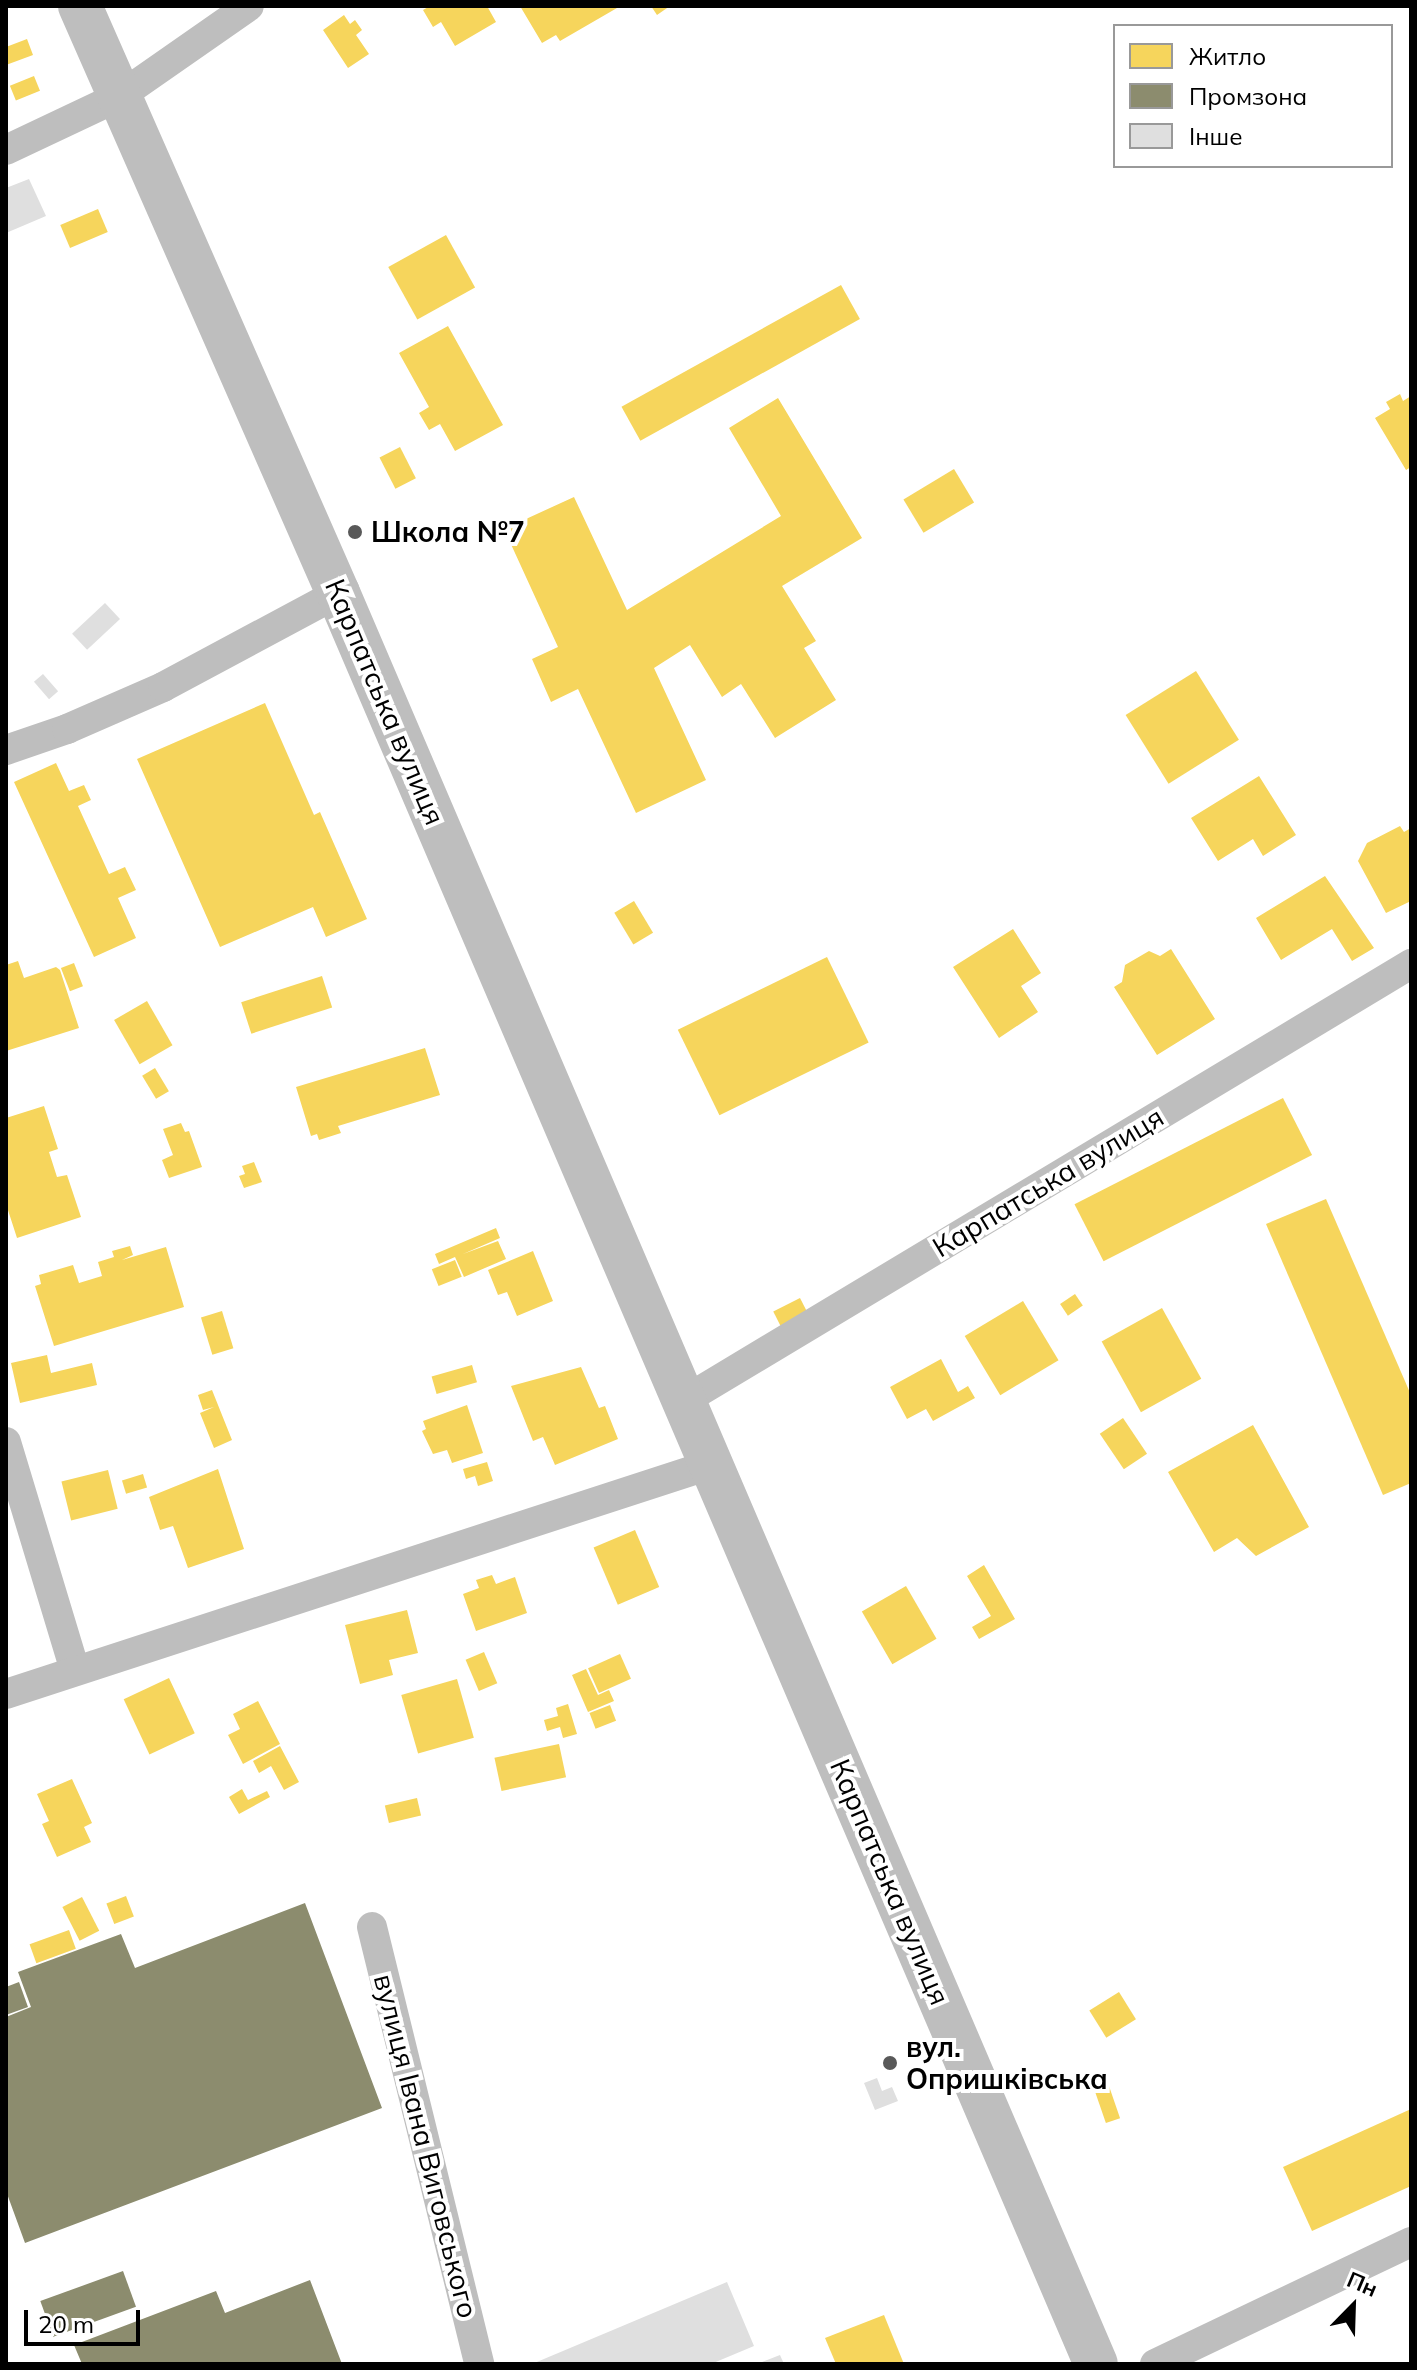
<!DOCTYPE html>
<html>
<head>
<meta charset="utf-8">
<style>
  body { margin:0 }
  #map { position:relative; width:1417px; height:2370px; overflow:hidden; background:#fff; font-family:Mulish,sans-serif }
  div>[style] { position:absolute }
  .homes>* { inset:0; background:#f6d55c; transform-origin:0 0 }
  .industry>* { inset:0; background:#8c8c6e; transform-origin:0 0 }
  .building>* { inset:0; background:#dfdfdf; transform-origin:0 0 }
  .street>* { height:30px; margin:-15px; padding:0 15px; transform-origin:15px; border-radius:15px; background:#bebebe }
  .primary>* { height:44px; margin:-22px; padding:0 22px; transform-origin:22px; border-radius:22px; background:#bebebe }
  .dots>* { width:22px; height:22px; translate:-50% -50%; box-sizing:border-box; border:4px solid #fff; border-radius:50% }
  span { translate:-50% -50%; white-space:nowrap; text-align:center; line-height:1.15; -webkit-text-stroke:8px #fff; paint-order:stroke }
  .poi-label { font-size:28px; color:#000; font-weight:700 }
  .left { translate:0 -50%; text-align:left }
  .street-label { font-size:28px; color:#000 }
  .frame { position:absolute; inset:0; border:8px solid #000; pointer-events:none }
  .legend { position:absolute; left:1113px; top:24px; width:280px; height:144px; box-sizing:border-box; background:#fff; border:2px solid #999; margin:0; padding:10px 14px; list-style:none; font-size:24px; color:#000 }
  .legend li { display:flex; align-items:center; gap:16px; height:40px }
  .legend b { width:40px; border:2px solid #999 }
  .north { position:absolute; left:1313px; top:2266px; width:80px; height:80px; -webkit-text-stroke:6px #fff; paint-order:stroke; rotate:23deg; font-size:22px; font-weight:700; line-height:32px; text-align:center; color:#000 }
  .north::after { content:''; display:block; margin:auto; width:28px; height:36px; background:#000; clip-path:polygon(50% 0,100% 100%,50% 72%,0 100%) }
  .scale { position:absolute; left:24px; top:2310px; width:116px; height:36px; box-sizing:border-box; border:4px solid #000; border-top:0; padding-left:10px; font-size:24px; line-height:28px; white-space:nowrap; color:#000; -webkit-text-stroke:6px #fff; paint-order:stroke }
</style>
</head>
<body>
<div id="map">
  <div class="homes">
    <div style="clip-path:polygon(430px 6px,487px 6px,496px 22px,455px 46px,441px 22px,433px 27px,423px 10px)"></div>
    <div style="clip-path:polygon(520px 6px,616px 6px,617px 8px,560px 41px,556px 35px,542px 43px)"></div>
    <div style="clip-path:polygon(651px 6px,670px 6px,657px 15px)"></div>
    <div style="clip-path:polygon(344px 15px,350px 24px,355px 20px,362px 30px,356px 35px,369px 54px,348px 68px,323px 30px)"></div>
    <div style="clip-path:polygon(27px 39px,33px 55px,6px 65px,6px 47px)"></div>
    <div style="left:34px;top:76px;width:16px;height:26px;rotate:68deg"></div>
    <div style="left:98px;top:209px;width:25px;height:41px;rotate:67deg"></div>
    <div style="left:446px;top:235px;width:60px;height:66px;rotate:61deg"></div>
    <div style="left:841px;top:285px;width:39px;height:251px;rotate:61deg"></div>
    <div style="clip-path:polygon(448px 326px,503px 425px,455px 451px,440px 424px,429px 430px,419px 413px,429px 407px,399px 353px)"></div>
    <div style="clip-path:polygon(1400px 394px,1403px 401px,1411px 396px,1411px 467px,1406px 470px,1375px 418px,1390px 409px,1386px 402px)"></div>
    <div style="clip-path:polygon(778px 398px,862px 538px,782px 586px,816px 641px,804px 648px,836px 700px,775px 738px,741px 684px,722px 697px,690px 645px,654px 668px,706px 780px,636px 813px,578px 689px,551px 702px,532px 659px,558px 647px,504px 529px,574px 497px,627px 610px,781px 516px,729px 428px)"></div>
    <div style="left:400px;top:447px;width:35px;height:23px;rotate:63deg"></div>
    <div style="left:954px;top:469px;width:39px;height:59px;rotate:59deg"></div>
    <div style="left:1196px;top:671px;width:81px;height:83px;rotate:58deg"></div>
    <div style="clip-path:polygon(265px 703px,314px 815px,320px 812px,367px 919px,326px 937px,313px 907px,220px 947px,137px 759px)"></div>
    <div style="clip-path:polygon(56px 763px,69px 791px,84px 785px,91px 800px,78px 806px,109px 874px,125px 867px,136px 890px,118px 898px,136px 938px,94px 957px,14px 782px)"></div>
    <div style="clip-path:polygon(1259px 776px,1296px 835px,1263px 856px,1253px 839px,1218px 861px,1191px 818px)"></div>
    <div style="clip-path:polygon(1400px 826px,1404px 832px,1411px 828px,1411px 901px,1386px 913px,1358px 861px,1367px 843px)"></div>
    <div style="clip-path:polygon(1325px 876px,1374px 948px,1352px 961px,1332px 929px,1281px 960px,1256px 918px)"></div>
    <div style="left:634px;top:901px;width:37px;height:23px;rotate:59deg"></div>
    <div style="clip-path:polygon(1013px 929px,1041px 973px,1021px 986px,1038px 1012px,999px 1038px,953px 967px)"></div>
    <div style="clip-path:polygon(1171px 949px,1215px 1019px,1157px 1055px,1114px 987px,1122px 982px,1125px 965px,1149px 951px,1160px 956px)"></div>
    <div style="left:827px;top:957px;width:95px;height:166px;rotate:64deg"></div>
    <div style="clip-path:polygon(18px 961px,24px 978px,56px 967px,60px 970px,79px 1028px,6px 1051px,6px 965px)"></div>
    <div style="left:74px;top:963px;width:25px;height:14px;rotate:69deg"></div>
    <div style="left:322px;top:976px;width:33px;height:85px;rotate:72deg"></div>
    <div style="left:147px;top:1001px;width:51px;height:38px;rotate:60deg"></div>
    <div style="clip-path:polygon(425px 1048px,440px 1095px,338px 1126px,341px 1133px,319px 1140px,317px 1134px,311px 1136px,296px 1087px)"></div>
    <div style="left:155px;top:1068px;width:27px;height:15px;rotate:59deg"></div>
    <div style="left:1283px;top:1098px;width:64px;height:234px;rotate:63deg"></div>
    <div style="clip-path:polygon(44px 1106px,58px 1149px,49px 1152px,57px 1177px,67px 1175px,81px 1217px,17px 1238px,6px 1204px,6px 1118px)"></div>
    <div style="clip-path:polygon(181px 1123px,185px 1132px,189px 1131px,202px 1167px,169px 1178px,162px 1160px,173px 1155px,163px 1129px)"></div>
    <div style="clip-path:polygon(254px 1162px,262px 1182px,244px 1188px,239px 1176px,245px 1174px,242px 1166px)"></div>
    <div style="clip-path:polygon(1326px 1199px,1411px 1395px,1411px 1483px,1383px 1495px,1266px 1224px)"></div>
    <div style="clip-path:polygon(496px 1228px,500px 1238px,463px 1254px,498px 1241px,506px 1259px,464px 1277px,455px 1257px,439px 1264px,435px 1254px)"></div>
    <div style="clip-path:polygon(130px 1246px,133px 1255px,122px 1260px,166px 1247px,184px 1307px,54px 1346px,35px 1286px,41px 1284px,39px 1275px,73px 1265px,79px 1283px,102px 1276px,98px 1262px,114px 1257px,112px 1251px)"></div>
    <div style="clip-path:polygon(533px 1251px,553px 1301px,517px 1316px,507px 1292px,498px 1295px,488px 1270px)"></div>
    <div style="left:455px;top:1260px;width:18px;height:25px;rotate:68deg"></div>
    <div style="left:1075px;top:1294px;width:14px;height:18px;rotate:56deg"></div>
    <div style="left:800px;top:1298px;width:20px;height:30px;rotate:63deg"></div>
    <div style="left:1023px;top:1301px;width:69px;height:68px;rotate:59deg"></div>
    <div style="left:1162px;top:1308px;width:81px;height:69px;rotate:61deg"></div>
    <div style="left:222px;top:1311px;width:39px;height:22px;rotate:73deg"></div>
    <div style="clip-path:polygon(47px 1355px,51px 1373px,92px 1363px,97px 1385px,20px 1403px,11px 1363px)"></div>
    <div style="clip-path:polygon(941px 1359px,958px 1392px,968px 1386px,975px 1398px,933px 1421px,926px 1409px,907px 1419px,890px 1387px)"></div>
    <div style="left:472px;top:1365px;width:18px;height:42px;rotate:74deg"></div>
    <div style="clip-path:polygon(581px 1367px,599px 1408px,605px 1406px,618px 1439px,555px 1465px,543px 1437px,533px 1441px,511px 1386px)"></div>
    <div style="clip-path:polygon(212px 1390px,232px 1440px,214px 1448px,200px 1413px,214px 1407px,203px 1410px,198px 1395px)"></div>
    <div style="clip-path:polygon(467px 1405px,483px 1453px,452px 1463px,447px 1450px,433px 1454px,422px 1431px,426px 1429px,423px 1421px)"></div>
    <div style="left:1123px;top:1418px;width:43px;height:28px;rotate:56deg"></div>
    <div style="clip-path:polygon(1253px 1425px,1309px 1527px,1256px 1556px,1237px 1538px,1214px 1552px,1168px 1472px)"></div>
    <div style="clip-path:polygon(487px 1462px,493px 1481px,478px 1486px,475px 1476px,466px 1479px,463px 1469px)"></div>
    <div style="clip-path:polygon(218px 1469px,244px 1549px,188px 1568px,173px 1526px,160px 1530px,149px 1497px)"></div>
    <div style="left:108px;top:1470px;width:40px;height:48px;rotate:76deg"></div>
    <div style="left:143px;top:1474px;width:14px;height:22px;rotate:73deg"></div>
    <div style="left:635px;top:1530px;width:62px;height:45px;rotate:67deg"></div>
    <div style="clip-path:polygon(984px 1565px,1015px 1619px,979px 1639px,972px 1627px,991px 1616px,967px 1576px)"></div>
    <div style="clip-path:polygon(492px 1575px,496px 1584px,515px 1577px,527px 1613px,476px 1631px,463px 1594px,479px 1588px,476px 1580px)"></div>
    <div style="left:906px;top:1586px;width:61px;height:51px;rotate:60deg"></div>
    <div style="clip-path:polygon(407px 1610px,418px 1653px,389px 1660px,393px 1675px,360px 1684px,345px 1625px)"></div>
    <div style="left:484px;top:1652px;width:34px;height:20px;rotate:67deg"></div>
    <div style="left:620px;top:1654px;width:27px;height:35px;rotate:66deg"></div>
    <div style="clip-path:polygon(586px 1669px,598px 1695px,609px 1690px,614px 1701px,588px 1712px,572px 1675px)"></div>
    <div style="left:169px;top:1678px;width:61px;height:50px;rotate:65deg"></div>
    <div style="left:457px;top:1679px;width:61px;height:58px;rotate:74deg"></div>
    <div style="clip-path:polygon(258px 1701px,280px 1744px,243px 1764px,228px 1735px,240px 1729px,233px 1714px)"></div>
    <div style="clip-path:polygon(568px 1704px,577px 1734px,563px 1738px,560px 1727px,547px 1731px,544px 1720px,558px 1716px,556px 1708px)"></div>
    <div style="left:610px;top:1705px;width:17px;height:22px;rotate:69deg"></div>
    <div style="left:559px;top:1744px;width:34px;height:66px;rotate:78deg"></div>
    <div style="clip-path:polygon(280px 1746px,299px 1782px,284px 1790px,271px 1766px,259px 1773px,253px 1761px)"></div>
    <div style="clip-path:polygon(72px 1779px,92px 1823px,84px 1827px,91px 1842px,57px 1857px,42px 1824px,49px 1821px,37px 1794px)"></div>
    <div style="clip-path:polygon(242px 1789px,248px 1800px,267px 1791px,270px 1797px,239px 1814px,229px 1797px)"></div>
    <div style="left:417px;top:1798px;width:18px;height:33px;rotate:77deg"></div>
    <div style="left:126px;top:1896px;width:22px;height:21px;rotate:69deg"></div>
    <div style="left:82px;top:1897px;width:38px;height:22px;rotate:63deg"></div>
    <div style="left:69px;top:1930px;width:20px;height:42px;rotate:70deg"></div>
    <div style="left:1119px;top:1992px;width:32px;height:35px;rotate:58deg"></div>
    <div style="left:1109px;top:2086px;width:34px;height:15px;rotate:71deg"></div>
    <div style="clip-path:polygon(1411px 2109px,1411px 2186px,1312px 2231px,1283px 2167px)"></div>
    <div style="clip-path:polygon(884px 2315px,904px 2364px,836px 2364px,825px 2338px)"></div>
  </div>
  <div class="industry">
    <div style="clip-path:polygon(305px 1903px,382px 2108px,25px 2243px,6px 2191px,6px 2017px,31px 2007px,18px 1972px,121px 1934px,135px 1968px)"></div>
    <div style="clip-path:polygon(19px 1982px,28px 2007px,6px 2015px,6px 1987px)"></div>
    <div style="left:123px;top:2271px;width:38px;height:88px;rotate:70deg"></div>
    <div style="clip-path:polygon(310px 2280px,342px 2364px,82px 2364px,74px 2345px,216px 2291px,225px 2313px)"></div>
  </div>
  <div class="building">
    <div style="clip-path:polygon(29px 179px,46px 216px,6px 233px,6px 188px)"></div>
    <div style="left:105px;top:603px;width:22px;height:45px;rotate:47deg"></div>
    <div style="left:43px;top:674px;width:23px;height:12px;rotate:49deg"></div>
    <div style="clip-path:polygon(877px 2078px,882px 2091px,892px 2087px,898px 2101px,875px 2110px,864px 2083px)"></div>
    <div style="clip-path:polygon(727px 2282px,754px 2346px,711px 2364px,532px 2364px)"></div>
    <div style="clip-path:polygon(780px 2355px,784px 2364px,757px 2364px)"></div>
  </div>
  <div class="street">
    <div style="left:6px;top:150px;width:126px;rotate:-25.3deg"></div>
    <div style="left:120px;top:96px;width:157px;rotate:-34.9deg"></div>
    <div style="left:6px;top:750px;width:65px;rotate:-19deg"></div>
    <div style="left:67px;top:729px;width:105px;rotate:-23.6deg"></div>
    <div style="left:163px;top:687px;width:199px;rotate:-28.2deg"></div>
    <div style="left:685px;top:1400px;width:847px;rotate:-30.99deg"></div>
    <div style="left:6px;top:1442px;width:238px;rotate:73.2deg"></div>
    <div style="left:6px;top:1694px;width:743px;rotate:-18.04deg"></div>
    <div style="left:372px;top:1927px;width:450px;rotate:76.2deg"></div>
    <div style="left:1155px;top:2364px;width:284px;rotate:-25.5deg"></div>
  </div>
  <div class="primary">
    <div style="left:80px;top:6px;width:641px;rotate:66.27deg"></div>
    <div style="left:338px;top:593px;width:1926px;rotate:66.83deg"></div>
  </div>
  <div class="dots">
    <div style="left:355px;top:532px;background:#595959"></div>
    <div style="left:890px;top:2063px;background:#595959"></div>
  </div>
  <div class="poi-label">
    <span class="left" style="left:371px;top:532px">Школа №7</span>
    <span class="left" style="left:906px;top:2063px">вул.<br>Опришківська</span>
  </div>
  <div class="street-label">
    <span style="left:385px;top:702px;rotate:67deg">Карпатська вулиця</span>
    <span style="left:1048px;top:1182px;rotate:-31deg">Карпатська вулиця</span>
    <span style="left:890px;top:1882px;rotate:67deg">Карпатська вулиця</span>
    <span style="left:426px;top:2146px;rotate:76deg">вулиця Івана Виговського</span>
  </div>
  <div class="frame"></div>
  <ul class="legend">
  <li><b style="height:22px;background:#f6d55c"></b>Житло</li>
  <li><b style="height:22px;background:#8c8c6e"></b>Промзона</li>
  <li><b style="height:22px;background:#dfdfdf"></b>Інше</li>
  </ul>
  <div class="north">Пн</div>
  <div class="scale">20 m</div>
</div>
</body>
</html>
